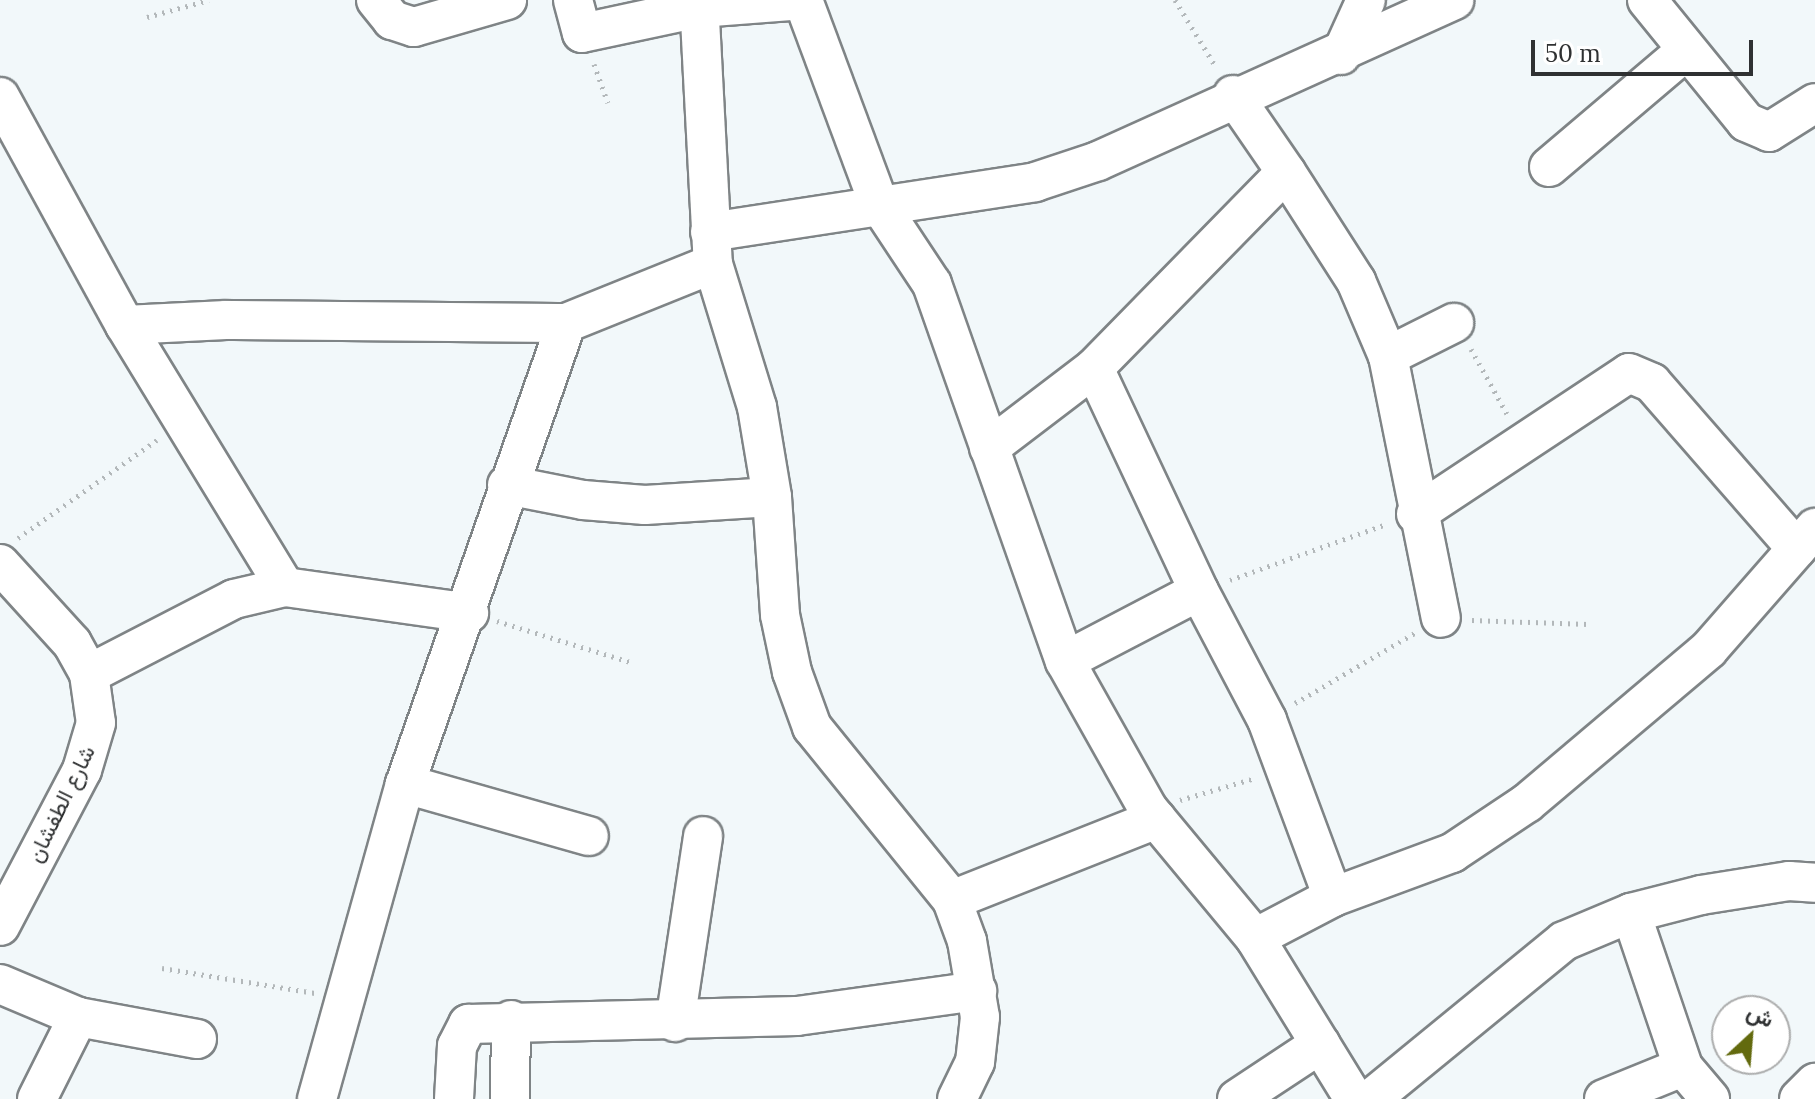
<!DOCTYPE html>
<html>
<head>
<meta charset="utf-8">
<style>
  body { margin:0 }
  #map { position:relative; width:1815px; height:1099px; overflow:hidden; background:#f2f8fa; font-family:Lora,Vazirmatn,serif }
  div>[style] { position:absolute }
  .path>* { height:5px; margin-top:-2.5px; transform-origin:0; background:repeating-linear-gradient(90deg,#b3b8ba 0 2px,transparent 0 8px) }
  .roads { filter:drop-shadow(2px 0 #7f8486) drop-shadow(-2px 0 #7f8486) drop-shadow(0 2px #7f8486) drop-shadow(0 -2px #7f8486) }
  .minor>* { height:38px; margin:-19px; padding:0 19px; transform-origin:19px; border-radius:19px; background:#fff }
  span { translate:-50% -50%; white-space:nowrap; text-align:center; line-height:1.15; -webkit-text-stroke:7px #fff; paint-order:stroke }
  .street-label { font-size:22px; color:#2f3132 }
  .north { position:absolute; left:1711px; top:995px; width:80px; height:80px; box-sizing:border-box; background:#fff; border:2px solid #acadad; border-radius:50%; rotate:26deg; font-size:22px; font-weight:700; line-height:32px; text-align:center; color:#2f3132 }
  .north::after { content:''; display:block; margin:auto; width:28px; height:36px; background:#636a0e; clip-path:polygon(50% 0,100% 100%,50% 72%,0 100%) }
  .scale { position:absolute; left:1531px; top:40px; width:222px; height:36px; box-sizing:border-box; border:4px solid #2f3132; border-top:0; padding-left:10px; font-size:24px; line-height:28px; white-space:nowrap; color:#2f3132; -webkit-text-stroke:6px #fff; paint-order:stroke }
</style>
</head>
<body>
<div id="map">
  <div class="path">
    <div style="left:1175px;top:0;width:79px;rotate:58.5deg"></div>
    <div style="left:147px;top:17px;width:64px;rotate:-15.3deg"></div>
    <div style="left:594px;top:64px;width:41px;rotate:70.3deg"></div>
    <div style="left:1471px;top:349px;width:74px;rotate:61deg"></div>
    <div style="left:18px;top:538px;width:170px;rotate:-35.2deg"></div>
    <div style="left:1230px;top:580px;width:166px;rotate:-19.7deg"></div>
    <div style="left:1472px;top:620px;width:116px;rotate:2deg"></div>
    <div style="left:497px;top:621px;width:139px;rotate:17.1deg"></div>
    <div style="left:1295px;top:703px;width:139px;rotate:-30.3deg"></div>
    <div style="left:1180px;top:800px;width:78px;rotate:-16.3deg"></div>
    <div style="left:162px;top:968px;width:155px;rotate:9.3deg"></div>
  </div>
  <div class="roads">
    <div class="minor">
      <div style="left:376px;top:0;width:26px;rotate:51deg"></div>
      <div style="left:392px;top:20px;width:23px;rotate:18deg"></div>
      <div style="left:414px;top:27px;width:97px;rotate:-16.2deg"></div>
      <div style="left:573px;top:0;width:34px;rotate:75deg"></div>
      <div style="left:582px;top:33px;width:120px;rotate:-12.1deg"></div>
      <div style="left:699px;top:8px;width:105px;rotate:-4.4deg"></div>
      <div style="left:699px;top:0;width:264px;rotate:87deg"></div>
      <div style="left:713px;top:264px;width:150px;rotate:72.9deg"></div>
      <div style="left:757px;top:407px;width:91px;rotate:80.5deg"></div>
      <div style="left:772px;top:497px;width:118px;rotate:86.1deg"></div>
      <div style="left:780px;top:615px;width:58px;rotate:78.1deg"></div>
      <div style="left:792px;top:672px;width:59px;rotate:70deg"></div>
      <div style="left:812px;top:727px;width:223px;rotate:51deg"></div>
      <div style="left:952px;top:900px;width:44px;rotate:69.9deg"></div>
      <div style="left:967px;top:941px;width:77px;rotate:80.3deg"></div>
      <div style="left:980px;top:1017px;width:45px;rotate:96.3deg"></div>
      <div style="left:975px;top:1062px;width:41px;rotate:115.9deg"></div>
      <div style="left:803px;top:0;width:218px;rotate:69.6deg"></div>
      <div style="left:879px;top:204px;width:96px;rotate:56.5deg"></div>
      <div style="left:932px;top:284px;width:400px;rotate:70.6deg"></div>
      <div style="left:1065px;top:661px;width:170px;rotate:60.7deg"></div>
      <div style="left:1148px;top:809px;width:168px;rotate:50.3deg"></div>
      <div style="left:1255px;top:938px;width:189px;rotate:58.4deg"></div>
      <div style="left:1647px;top:0;width:157px;rotate:50.9deg"></div>
      <div style="left:1746px;top:122px;width:25px;rotate:23deg"></div>
      <div style="left:1769px;top:132px;width:54px;rotate:-32.2deg"></div>
      <div style="left:1341px;top:55px;width:60px;rotate:-65.6deg"></div>
      <div style="left:1233px;top:95px;width:93px;rotate:55.5deg"></div>
      <div style="left:0;top:97px;width:260px;rotate:61.3deg"></div>
      <div style="left:125px;top:325px;width:307px;rotate:58.6deg"></div>
      <div style="left:1549px;top:167px;width:180px;rotate:-40.3deg"></div>
      <div style="left:710px;top:232px;width:329px;rotate:-8.7deg"></div>
      <div style="left:1035px;top:182px;width:66px;rotate:-18.4deg"></div>
      <div style="left:1098px;top:161px;width:391px;rotate:-24.3deg"></div>
      <div style="left:125px;top:325px;width:101px;rotate:-2.8deg"></div>
      <div style="left:226px;top:320px;width:340px;rotate:0.5deg"></div>
      <div style="left:566px;top:323px;width:158px;rotate:-21.9deg"></div>
      <div style="left:1388px;top:356px;width:74px;rotate:-26.6deg"></div>
      <div style="left:1094px;top:368px;width:246px;rotate:64.8deg"></div>
      <div style="left:1199px;top:591px;width:146px;rotate:62.2deg"></div>
      <div style="left:1267px;top:720px;width:189px;rotate:69.6deg"></div>
      <div style="left:989px;top:448px;width:132px;rotate:-37.3deg"></div>
      <div style="left:1094px;top:368px;width:274px;rotate:-45.6deg"></div>
      <div style="left:1286px;top:172px;width:130px;rotate:57.3deg"></div>
      <div style="left:1356px;top:281px;width:82px;rotate:66.9deg"></div>
      <div style="left:1388px;top:356px;width:267px;rotate:78.6deg"></div>
      <div style="left:507px;top:485px;width:77px;rotate:11.2deg"></div>
      <div style="left:583px;top:500px;width:62px;rotate:4.6deg"></div>
      <div style="left:645px;top:505px;width:127px;rotate:-3.6deg"></div>
      <div style="left:1416px;top:514px;width:255px;rotate:-33.5deg"></div>
      <div style="left:1629px;top:373px;width:25px;rotate:23deg"></div>
      <div style="left:1652px;top:383px;width:220px;rotate:48.9deg"></div>
      <div style="left:0;top:564px;width:107px;rotate:47.7deg"></div>
      <div style="left:72px;top:643px;width:35px;rotate:61deg"></div>
      <div style="left:89px;top:674px;width:49px;rotate:81.9deg"></div>
      <div style="left:96px;top:723px;width:49px;rotate:106.6deg"></div>
      <div style="left:82px;top:770px;width:176px;rotate:117.7deg"></div>
      <div style="left:1065px;top:661px;width:151px;rotate:-27.6deg"></div>
      <div style="left:89px;top:674px;width:163px;rotate:-27.3deg"></div>
      <div style="left:234px;top:599px;width:52px;rotate:-13.2deg"></div>
      <div style="left:285px;top:587px;width:186px;rotate:8deg"></div>
      <div style="left:405px;top:784px;width:191px;rotate:15.8deg"></div>
      <div style="left:952px;top:900px;width:220px;rotate:-21.6deg"></div>
      <div style="left:1631px;top:913px;width:163px;rotate:71.3deg"></div>
      <div style="left:1683px;top:1067px;width:42px;rotate:49.8deg"></div>
      <div style="left:1255px;top:938px;width:88px;rotate:-27.7deg"></div>
      <div style="left:1333px;top:897px;width:127px;rotate:-20.3deg"></div>
      <div style="left:1452px;top:853px;width:90px;rotate:-33.7deg"></div>
      <div style="left:1527px;top:803px;width:238px;rotate:-40.2deg"></div>
      <div style="left:1709px;top:649px;width:161px;rotate:-48.8deg"></div>
      <div style="left:0;top:984px;width:85px;rotate:22.9deg"></div>
      <div style="left:78px;top:1017px;width:121px;rotate:10.5deg"></div>
      <div style="left:675px;top:1022px;width:188px;rotate:-81.4deg"></div>
      <div style="left:37px;top:1099px;width:92px;rotate:-63.4deg"></div>
      <div style="left:317px;top:1099px;width:327px;rotate:-74.4deg"></div>
      <div style="left:405px;top:784px;width:488px;rotate:-70.7deg"></div>
      <div style="left:454px;top:1099px;width:53px;rotate:-86.8deg"></div>
      <div style="left:457px;top:1046px;width:25px;rotate:-63deg"></div>
      <div style="left:468px;top:1024px;width:329px;rotate:-1.4deg"></div>
      <div style="left:797px;top:1016px;width:182px;rotate:-7.9deg"></div>
      <div style="left:510px;top:1099px;width:79px;rotate:-89.3deg"></div>
      <div style="left:1237px;top:1099px;width:100px;rotate:-33.5deg"></div>
      <div style="left:1371px;top:1099px;width:249px;rotate:-39.3deg"></div>
      <div style="left:1564px;top:941px;width:73px;rotate:-22.7deg"></div>
      <div style="left:1631px;top:913px;width:72px;rotate:-14.4deg"></div>
      <div style="left:1701px;top:895px;width:89px;rotate:-9deg"></div>
      <div style="left:1789px;top:881px;width:26px;rotate:4deg"></div>
      <div style="left:1604px;top:1099px;width:85px;rotate:-22.1deg"></div>
      <div style="left:1799px;top:1099px;width:23px;rotate:-45deg"></div>
    </div>
  </div>
  <div class="street-label">
    <span style="left:61px;top:804px;rotate:-64deg">شارع الطفشان</span>
  </div>
  <div class="north">ش</div>
  <div class="scale">50 m</div>
</div>
</body>
</html>
